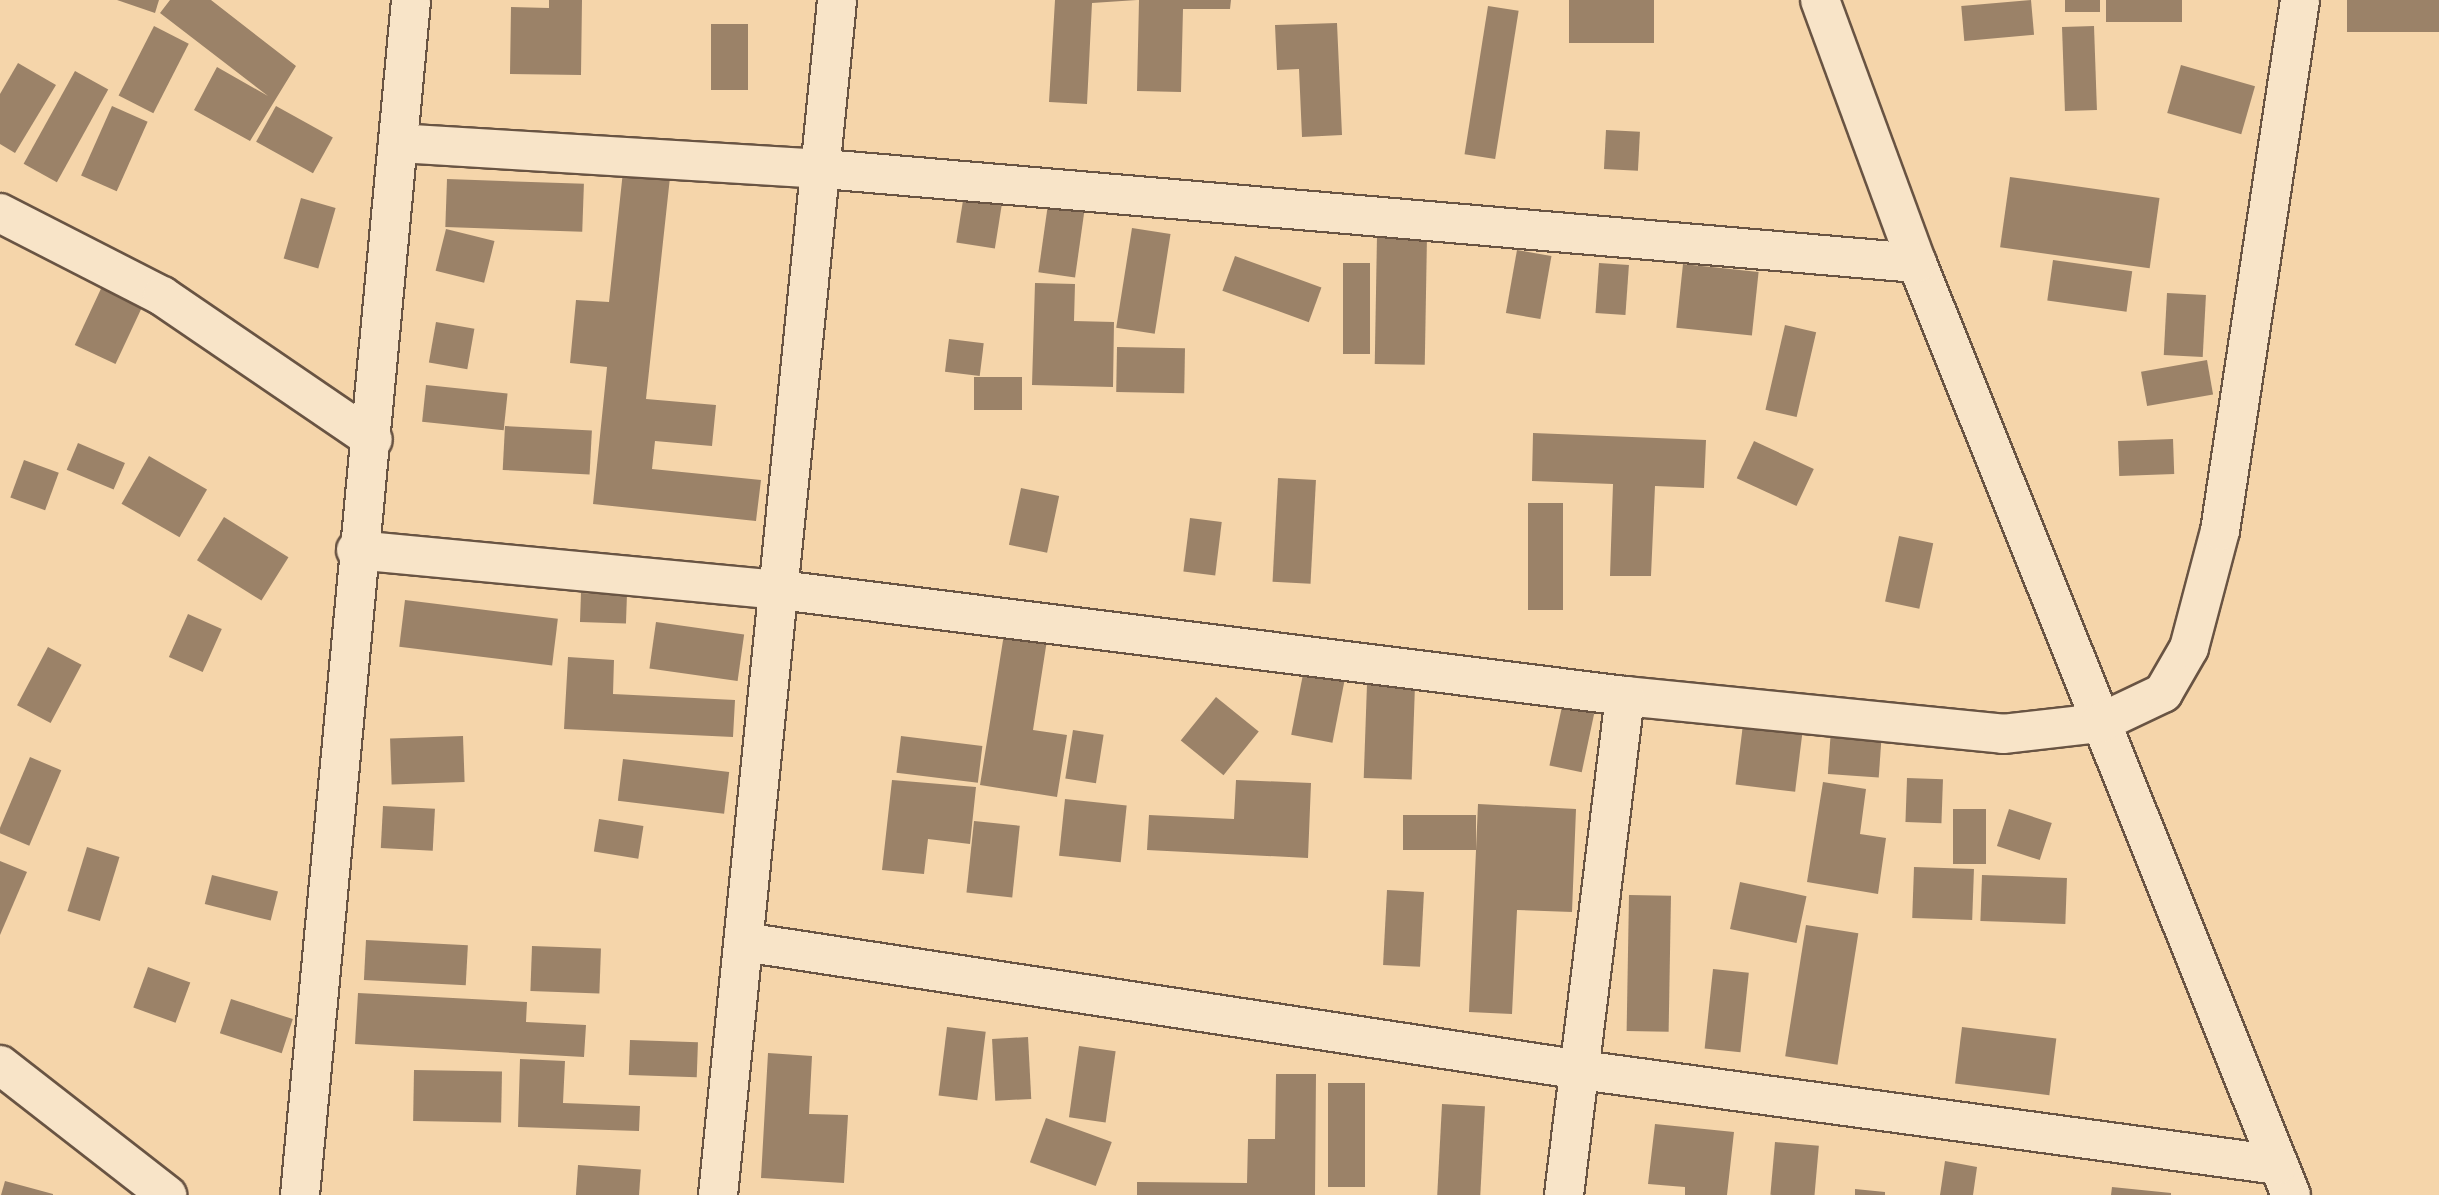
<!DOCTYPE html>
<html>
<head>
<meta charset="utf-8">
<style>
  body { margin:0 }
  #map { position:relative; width:2439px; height:1195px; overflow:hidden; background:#f5d5aa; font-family:Vollkorn,serif }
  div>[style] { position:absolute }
  .building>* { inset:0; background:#9b8268; transform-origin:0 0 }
  .roads { filter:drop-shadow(2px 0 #695443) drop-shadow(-2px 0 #695443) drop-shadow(0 2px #695443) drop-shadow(0 -2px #695443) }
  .minor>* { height:38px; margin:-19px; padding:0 19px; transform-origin:19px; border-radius:19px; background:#f8e4c8 }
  span { translate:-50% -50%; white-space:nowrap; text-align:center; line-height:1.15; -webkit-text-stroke:7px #f8e4c8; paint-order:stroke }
</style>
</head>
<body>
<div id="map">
  <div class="building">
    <div style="clip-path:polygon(117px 0,159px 0,155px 13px)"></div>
    <div style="clip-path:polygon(170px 0,211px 0,296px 66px,250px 141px,194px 110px,217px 67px,268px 96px,160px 13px)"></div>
    <div style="clip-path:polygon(549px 0,582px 0,581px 75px,510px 74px,511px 7px,549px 8px)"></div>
    <div style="clip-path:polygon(1055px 0,1137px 0,1092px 3px,1087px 104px,1049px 102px)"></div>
    <div style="clip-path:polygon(1139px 0,1231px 0,1230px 9px,1183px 9px,1181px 92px,1137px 91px)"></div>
    <div style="left:1569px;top:0;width:85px;height:43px"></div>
    <div style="left:2031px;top:0;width:35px;height:70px;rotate:85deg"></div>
    <div style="left:2065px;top:0;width:35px;height:12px"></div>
    <div style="left:2106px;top:0;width:76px;height:22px"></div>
    <div style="left:2347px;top:0;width:92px;height:32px"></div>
    <div style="left:1488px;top:6px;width:31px;height:150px;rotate:9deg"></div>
    <div style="clip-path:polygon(1337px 23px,1342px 135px,1302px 137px,1299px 69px,1277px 70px,1275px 25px)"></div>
    <div style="left:711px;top:24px;width:37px;height:66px"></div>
    <div style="left:154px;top:26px;width:39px;height:78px;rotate:27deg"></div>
    <div style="left:2094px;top:26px;width:84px;height:32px;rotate:88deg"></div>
    <div style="clip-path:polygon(18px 63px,56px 85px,15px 153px,0 144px,0 94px)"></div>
    <div style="left:2181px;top:65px;width:77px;height:50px;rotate:16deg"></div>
    <div style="left:75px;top:71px;width:38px;height:106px;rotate:29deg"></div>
    <div style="left:112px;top:106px;width:39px;height:76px;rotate:24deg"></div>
    <div style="left:276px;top:106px;width:65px;height:41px;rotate:29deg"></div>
    <div style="left:1606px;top:130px;width:34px;height:39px;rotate:3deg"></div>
    <div style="clip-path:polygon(624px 162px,671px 168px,646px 399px,716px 405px,712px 446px,655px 441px,652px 469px,761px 480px,756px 521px,593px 504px,607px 367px,570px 363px,576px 300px,609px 302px)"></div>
    <div style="left:2010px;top:177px;width:151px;height:71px;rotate:8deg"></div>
    <div style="left:447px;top:179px;width:137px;height:48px;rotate:2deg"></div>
    <div style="left:964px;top:194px;width:39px;height:49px;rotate:9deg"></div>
    <div style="left:301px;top:198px;width:36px;height:63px;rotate:16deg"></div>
    <div style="left:1048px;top:204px;width:37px;height:69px;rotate:8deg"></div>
    <div style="left:1132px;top:228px;width:39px;height:101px;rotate:9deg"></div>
    <div style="left:446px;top:229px;width:50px;height:43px;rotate:14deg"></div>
    <div style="left:1377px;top:235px;width:50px;height:129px;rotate:1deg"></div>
    <div style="left:1517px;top:250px;width:35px;height:64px;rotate:10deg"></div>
    <div style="left:1235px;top:256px;width:92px;height:37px;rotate:20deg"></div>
    <div style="left:2053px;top:260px;width:80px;height:41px;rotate:8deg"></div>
    <div style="left:1343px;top:263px;width:27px;height:91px"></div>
    <div style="left:1599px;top:263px;width:30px;height:50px;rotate:4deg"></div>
    <div style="left:1683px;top:264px;width:76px;height:64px;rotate:6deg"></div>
    <div style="left:106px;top:278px;width:45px;height:74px;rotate:25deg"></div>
    <div style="clip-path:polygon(1035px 283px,1075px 284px,1074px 321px,1114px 322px,1113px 387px,1032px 385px)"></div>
    <div style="left:2167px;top:293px;width:39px;height:62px;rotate:3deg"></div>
    <div style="left:436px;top:322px;width:39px;height:41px;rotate:10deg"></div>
    <div style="left:1785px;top:325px;width:32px;height:87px;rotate:13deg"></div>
    <div style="left:949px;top:339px;width:35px;height:33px;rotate:7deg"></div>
    <div style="left:1117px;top:347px;width:68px;height:45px;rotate:1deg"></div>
    <div style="left:2207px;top:360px;width:35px;height:67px;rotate:80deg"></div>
    <div style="left:974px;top:377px;width:48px;height:33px"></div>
    <div style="left:426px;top:385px;width:82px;height:37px;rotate:6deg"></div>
    <div style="left:505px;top:426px;width:87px;height:44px;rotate:3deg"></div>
    <div style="clip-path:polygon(1533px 433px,1706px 440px,1704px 488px,1655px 486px,1651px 576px,1610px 576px,1613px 484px,1532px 481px)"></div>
    <div style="left:2173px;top:439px;width:35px;height:55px;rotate:88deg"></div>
    <div style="left:1754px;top:441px;width:66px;height:41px;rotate:25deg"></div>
    <div style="left:78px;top:443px;width:51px;height:29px;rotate:23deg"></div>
    <div style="left:149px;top:456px;width:67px;height:55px;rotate:30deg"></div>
    <div style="left:24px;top:460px;width:37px;height:40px;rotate:20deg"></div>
    <div style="left:1278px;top:478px;width:38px;height:104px;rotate:3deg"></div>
    <div style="left:1021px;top:488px;width:39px;height:58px;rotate:12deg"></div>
    <div style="left:1528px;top:503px;width:35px;height:107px"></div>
    <div style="left:224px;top:517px;width:76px;height:51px;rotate:32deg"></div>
    <div style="left:1190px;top:518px;width:32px;height:54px;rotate:7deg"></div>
    <div style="left:1899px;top:536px;width:35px;height:67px;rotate:12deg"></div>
    <div style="left:581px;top:593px;width:46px;height:29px;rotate:2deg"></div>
    <div style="left:405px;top:600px;width:154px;height:47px;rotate:7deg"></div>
    <div style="left:188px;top:614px;width:37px;height:47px;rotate:24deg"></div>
    <div style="left:656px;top:622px;width:89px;height:47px;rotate:8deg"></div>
    <div style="clip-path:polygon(1004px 634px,1047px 640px,1033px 730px,1067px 735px,1057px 797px,980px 785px)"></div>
    <div style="left:48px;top:647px;width:38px;height:66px;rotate:28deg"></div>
    <div style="clip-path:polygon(568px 657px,614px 660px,613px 694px,735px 700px,733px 737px,564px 729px)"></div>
    <div style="left:1304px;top:669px;width:42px;height:67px;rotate:11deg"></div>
    <div style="left:1367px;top:684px;width:48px;height:94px;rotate:2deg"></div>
    <div style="left:1216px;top:697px;width:55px;height:56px;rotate:39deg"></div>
    <div style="left:1564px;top:697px;width:33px;height:70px;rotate:12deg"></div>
    <div style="left:1744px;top:716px;width:60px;height:69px;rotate:7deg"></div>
    <div style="left:1831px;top:729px;width:51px;height:45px;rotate:4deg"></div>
    <div style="left:1073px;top:730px;width:31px;height:49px;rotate:9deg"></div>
    <div style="left:463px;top:736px;width:46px;height:73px;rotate:88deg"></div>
    <div style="left:901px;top:736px;width:82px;height:37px;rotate:7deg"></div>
    <div style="left:30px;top:757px;width:34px;height:82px;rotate:23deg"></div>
    <div style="left:623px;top:759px;width:107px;height:42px;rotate:7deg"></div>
    <div style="left:1907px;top:778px;width:36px;height:44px;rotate:2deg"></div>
    <div style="clip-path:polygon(892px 780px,976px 787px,970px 844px,928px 839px,924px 874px,882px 870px)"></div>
    <div style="clip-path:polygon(1236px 780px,1311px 783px,1308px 858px,1147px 850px,1149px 815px,1234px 819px)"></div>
    <div style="clip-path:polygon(1823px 782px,1866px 789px,1860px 834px,1886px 838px,1878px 894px,1807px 882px)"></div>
    <div style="left:1065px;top:799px;width:62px;height:57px;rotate:6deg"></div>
    <div style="clip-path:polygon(1478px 804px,1576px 809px,1572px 912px,1517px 910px,1512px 1014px,1469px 1012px)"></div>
    <div style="left:383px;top:806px;width:52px;height:42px;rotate:3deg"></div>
    <div style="left:1953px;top:809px;width:33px;height:55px"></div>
    <div style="left:2009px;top:809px;width:45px;height:39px;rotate:18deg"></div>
    <div style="left:1403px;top:815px;width:73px;height:35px"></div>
    <div style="left:599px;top:819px;width:45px;height:33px;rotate:9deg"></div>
    <div style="left:974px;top:821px;width:46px;height:72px;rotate:6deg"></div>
    <div style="left:87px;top:847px;width:34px;height:67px;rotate:17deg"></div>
    <div style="clip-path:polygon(0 861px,27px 872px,0 935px)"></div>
    <div style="left:1914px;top:867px;width:60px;height:51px;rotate:2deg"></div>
    <div style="left:212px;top:875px;width:68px;height:30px;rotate:14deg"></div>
    <div style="left:1982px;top:875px;width:85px;height:46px;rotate:2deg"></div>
    <div style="left:1740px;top:882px;width:68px;height:48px;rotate:12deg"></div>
    <div style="left:1387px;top:890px;width:37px;height:75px;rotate:3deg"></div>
    <div style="left:1629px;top:895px;width:42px;height:136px;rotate:1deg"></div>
    <div style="left:1806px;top:925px;width:53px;height:133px;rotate:9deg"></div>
    <div style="left:366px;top:940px;width:102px;height:40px;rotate:3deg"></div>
    <div style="left:532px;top:946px;width:69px;height:45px;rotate:2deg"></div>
    <div style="left:148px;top:967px;width:45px;height:43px;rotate:20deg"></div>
    <div style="left:1713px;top:969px;width:36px;height:80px;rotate:6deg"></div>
    <div style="clip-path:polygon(358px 993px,527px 1002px,526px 1022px,586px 1025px,584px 1057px,355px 1044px)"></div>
    <div style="left:231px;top:999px;width:65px;height:36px;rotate:18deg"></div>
    <div style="left:947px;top:1027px;width:39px;height:69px;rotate:7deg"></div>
    <div style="left:1962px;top:1027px;width:95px;height:57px;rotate:7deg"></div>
    <div style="left:1028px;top:1037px;width:62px;height:36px;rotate:87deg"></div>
    <div style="left:630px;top:1040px;width:68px;height:35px;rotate:2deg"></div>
    <div style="left:1079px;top:1046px;width:37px;height:72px;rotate:8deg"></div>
    <div style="clip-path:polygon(768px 1053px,812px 1056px,809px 1114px,848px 1115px,844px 1183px,761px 1178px)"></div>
    <div style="clip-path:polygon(520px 1059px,565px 1061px,563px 1103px,640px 1106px,639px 1131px,518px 1127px)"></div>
    <div style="left:414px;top:1070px;width:88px;height:51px;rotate:1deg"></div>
    <div style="clip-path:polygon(1276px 1074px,1316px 1074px,1315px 1195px,1137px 1195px,1137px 1182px,1247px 1183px,1248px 1139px,1275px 1139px)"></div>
    <div style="left:1328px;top:1083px;width:37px;height:104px"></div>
    <div style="left:1442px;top:1104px;width:43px;height:91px;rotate:3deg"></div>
    <div style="left:1046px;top:1118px;width:70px;height:47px;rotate:20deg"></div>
    <div style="clip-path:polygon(1655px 1124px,1734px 1132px,1727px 1195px,1685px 1195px,1685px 1187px,1648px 1184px)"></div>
    <div style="left:1775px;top:1142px;width:44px;height:53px;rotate:5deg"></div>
    <div style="clip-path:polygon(1945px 1161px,1977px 1167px,1973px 1195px,1940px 1195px)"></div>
    <div style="left:578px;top:1165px;width:63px;height:30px;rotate:4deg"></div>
    <div style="clip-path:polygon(5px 1181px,53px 1194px,53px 1195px,1px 1195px)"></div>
    <div style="clip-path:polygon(2112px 1187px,2171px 1193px,2171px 1195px,2111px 1195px)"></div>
    <div style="clip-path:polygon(1855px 1189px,1885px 1192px,1885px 1195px,1855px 1195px)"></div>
  </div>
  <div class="roads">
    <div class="minor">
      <div style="left:1820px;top:0;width:280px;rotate:69.8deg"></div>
      <div style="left:1917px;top:263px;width:1004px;rotate:68.14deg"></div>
      <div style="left:398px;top:143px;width:427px;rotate:3.5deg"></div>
      <div style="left:824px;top:169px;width:1097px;rotate:4.92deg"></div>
      <div style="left:0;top:213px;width:182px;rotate:27.1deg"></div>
      <div style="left:162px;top:296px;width:255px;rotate:34.3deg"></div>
      <div style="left:356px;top:550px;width:426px;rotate:5.4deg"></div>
      <div style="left:780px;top:590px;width:852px;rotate:7.15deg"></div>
      <div style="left:1625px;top:696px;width:380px;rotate:5.7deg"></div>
      <div style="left:2003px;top:734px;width:98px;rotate:-6.5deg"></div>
      <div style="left:2100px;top:723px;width:70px;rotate:-25.5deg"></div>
      <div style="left:2163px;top:693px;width:52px;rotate:-60deg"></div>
      <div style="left:2189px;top:648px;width:121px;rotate:-75.2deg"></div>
      <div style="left:2220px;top:531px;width:537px;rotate:-81.43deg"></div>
      <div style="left:744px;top:942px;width:847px;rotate:8.69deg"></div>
      <div style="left:1581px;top:1070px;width:703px;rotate:7.76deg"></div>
      <div style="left:0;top:1065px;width:212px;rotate:37.9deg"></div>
      <div style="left:300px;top:1195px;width:1200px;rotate:-84.69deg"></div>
      <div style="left:718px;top:1195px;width:1201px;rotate:-84.31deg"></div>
      <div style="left:1564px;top:1195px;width:503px;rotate:-83.03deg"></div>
    </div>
  </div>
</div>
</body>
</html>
